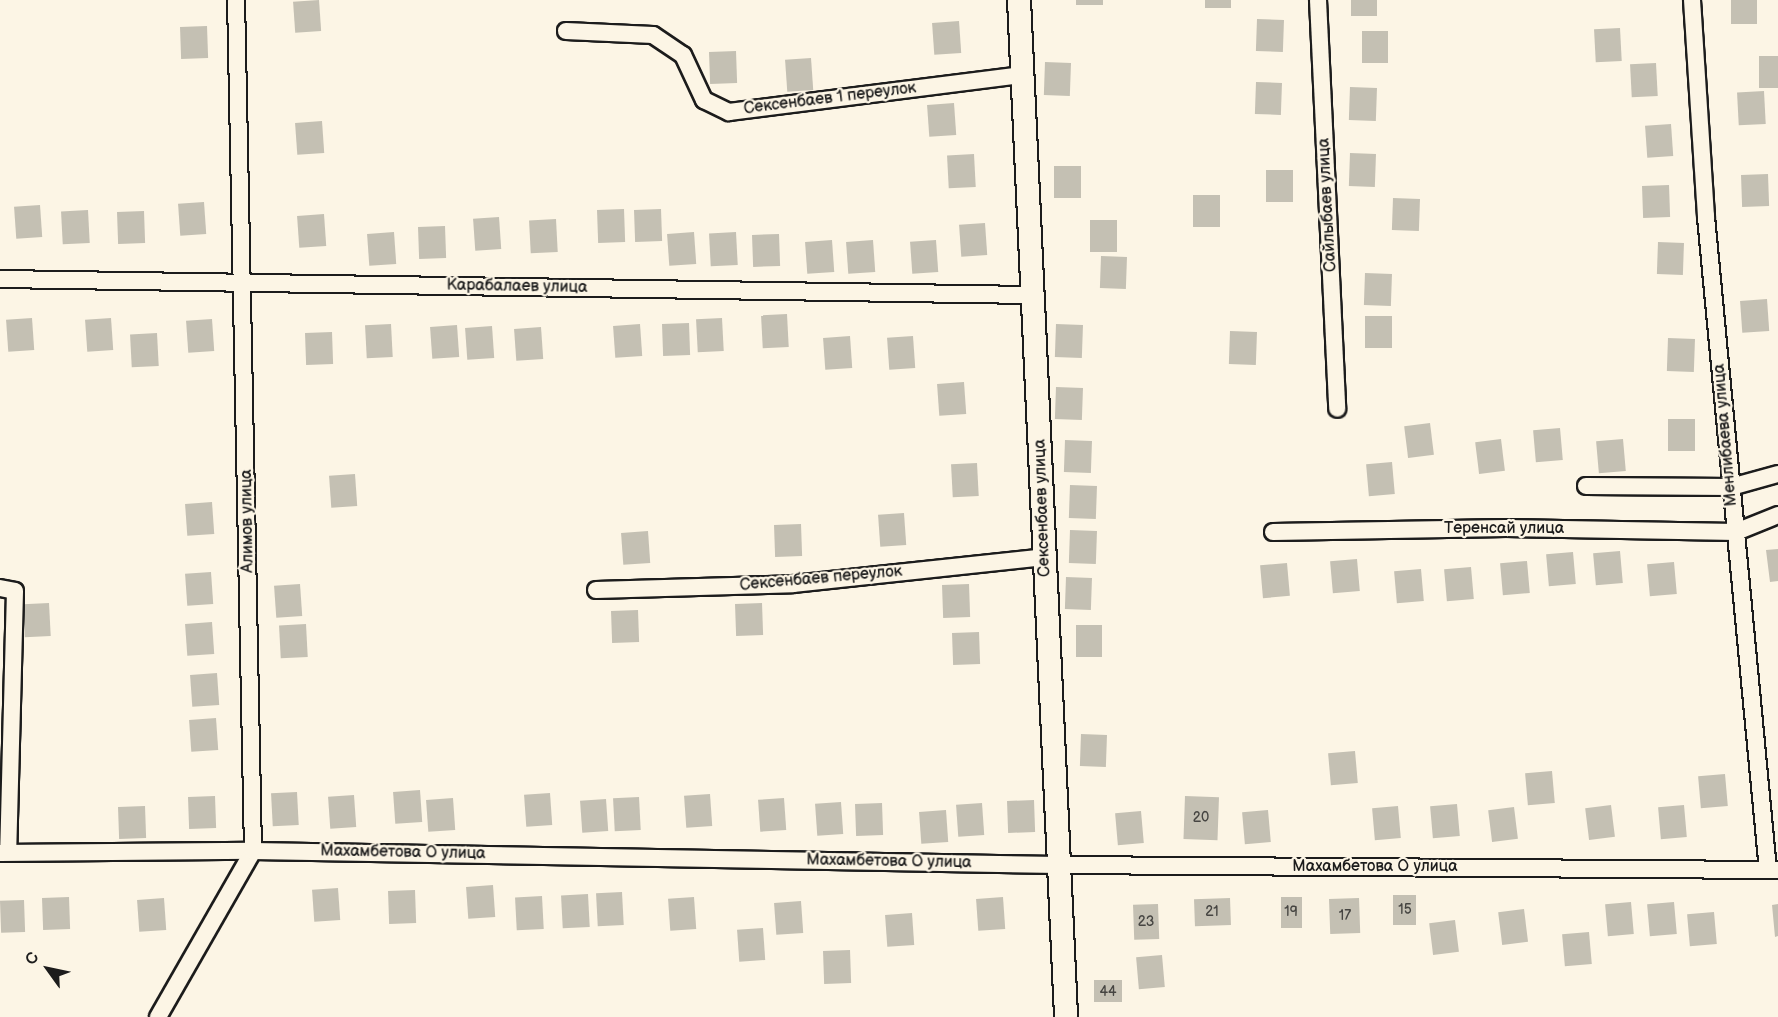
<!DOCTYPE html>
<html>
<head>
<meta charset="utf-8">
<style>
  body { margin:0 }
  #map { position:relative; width:1778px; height:1017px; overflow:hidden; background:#fcf5e5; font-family:"Balsamiq Sans",sans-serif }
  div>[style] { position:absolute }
  .building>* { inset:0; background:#c4c0b3; transform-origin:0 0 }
  .roads { filter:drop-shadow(2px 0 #1c1c1c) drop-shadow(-2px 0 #1c1c1c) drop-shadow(0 2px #1c1c1c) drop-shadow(0 -2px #1c1c1c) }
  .street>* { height:16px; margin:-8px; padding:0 8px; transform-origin:8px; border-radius:8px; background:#fcf5e5 }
  .secondary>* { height:22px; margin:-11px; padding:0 11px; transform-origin:11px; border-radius:11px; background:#fcf5e5 }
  span { translate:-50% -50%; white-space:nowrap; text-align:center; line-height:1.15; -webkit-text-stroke:4.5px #fcf5e5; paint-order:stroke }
  .number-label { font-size:14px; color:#464542 }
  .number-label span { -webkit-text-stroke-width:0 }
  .street-label { font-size:16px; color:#1c1c1c }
  .north { position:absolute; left:18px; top:939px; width:60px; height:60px; -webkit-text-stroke:4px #fcf5e5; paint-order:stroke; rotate:303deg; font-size:16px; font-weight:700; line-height:24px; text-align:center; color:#1c1c1c }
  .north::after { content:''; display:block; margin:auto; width:21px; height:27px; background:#1c1c1c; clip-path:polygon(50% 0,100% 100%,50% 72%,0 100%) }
</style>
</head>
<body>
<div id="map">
  <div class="building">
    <div style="left:319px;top:0;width:31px;height:26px;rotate:86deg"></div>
    <div style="left:1076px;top:0;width:27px;height:5px"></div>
    <div style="left:1205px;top:0;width:26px;height:8px"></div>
    <div style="left:1351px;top:0;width:26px;height:16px"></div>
    <div style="left:1731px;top:0;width:26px;height:24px"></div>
    <div style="left:1257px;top:19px;width:27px;height:32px;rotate:2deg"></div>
    <div style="left:959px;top:21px;width:32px;height:27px;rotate:86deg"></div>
    <div style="left:207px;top:26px;width:32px;height:27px;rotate:88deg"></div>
    <div style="left:1620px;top:28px;width:33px;height:26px;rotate:87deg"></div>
    <div style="left:1362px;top:31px;width:26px;height:32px"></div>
    <div style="left:736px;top:51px;width:32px;height:27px;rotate:88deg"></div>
    <div style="left:1778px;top:56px;width:32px;height:19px;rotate:90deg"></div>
    <div style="left:811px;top:58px;width:32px;height:26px;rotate:86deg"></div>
    <div style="left:1045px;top:62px;width:26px;height:33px;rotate:2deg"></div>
    <div style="left:1656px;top:63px;width:33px;height:26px;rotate:87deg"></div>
    <div style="left:1256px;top:82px;width:26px;height:32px;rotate:2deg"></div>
    <div style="left:1350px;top:87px;width:27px;height:33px;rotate:2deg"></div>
    <div style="left:1764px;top:91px;width:33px;height:27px;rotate:87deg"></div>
    <div style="left:954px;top:103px;width:32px;height:27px;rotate:86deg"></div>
    <div style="left:322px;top:121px;width:32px;height:27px;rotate:86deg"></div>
    <div style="left:1671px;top:124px;width:32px;height:26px;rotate:86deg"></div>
    <div style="left:1350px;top:153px;width:26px;height:33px;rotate:2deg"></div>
    <div style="left:974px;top:154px;width:33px;height:27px;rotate:87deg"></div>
    <div style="left:1054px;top:166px;width:27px;height:32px"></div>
    <div style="left:1266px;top:170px;width:27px;height:32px"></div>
    <div style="left:1768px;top:174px;width:32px;height:27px;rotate:88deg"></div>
    <div style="left:1669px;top:185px;width:32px;height:27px;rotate:88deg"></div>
    <div style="left:1193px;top:195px;width:27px;height:32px"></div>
    <div style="left:1393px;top:198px;width:27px;height:32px;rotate:2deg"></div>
    <div style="left:204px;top:202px;width:32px;height:26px;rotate:86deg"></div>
    <div style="left:40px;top:205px;width:32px;height:26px;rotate:86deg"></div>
    <div style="left:624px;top:209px;width:33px;height:27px;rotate:88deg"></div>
    <div style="left:661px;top:209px;width:32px;height:27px;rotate:88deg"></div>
    <div style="left:88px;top:210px;width:33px;height:27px;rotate:87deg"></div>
    <div style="left:144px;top:211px;width:32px;height:27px;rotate:88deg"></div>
    <div style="left:324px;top:214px;width:32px;height:27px;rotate:86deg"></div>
    <div style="left:499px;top:217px;width:32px;height:26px;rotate:86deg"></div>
    <div style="left:556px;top:219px;width:33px;height:27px;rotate:87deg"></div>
    <div style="left:1090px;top:220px;width:27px;height:32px"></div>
    <div style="left:985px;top:223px;width:32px;height:26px;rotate:86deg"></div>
    <div style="left:445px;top:226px;width:32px;height:27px;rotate:88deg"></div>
    <div style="left:394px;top:232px;width:32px;height:27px;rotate:86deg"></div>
    <div style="left:694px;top:232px;width:32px;height:27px;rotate:86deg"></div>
    <div style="left:736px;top:232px;width:33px;height:27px;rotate:87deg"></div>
    <div style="left:779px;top:234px;width:32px;height:27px;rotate:88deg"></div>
    <div style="left:832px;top:240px;width:32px;height:27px;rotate:86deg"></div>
    <div style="left:873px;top:240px;width:32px;height:27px;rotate:86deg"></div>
    <div style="left:936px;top:240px;width:32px;height:26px;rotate:86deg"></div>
    <div style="left:1658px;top:242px;width:26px;height:32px;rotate:2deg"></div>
    <div style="left:1101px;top:256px;width:26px;height:32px;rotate:2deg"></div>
    <div style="left:1365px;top:273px;width:27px;height:32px;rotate:2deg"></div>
    <div style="left:1767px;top:299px;width:32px;height:27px;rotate:86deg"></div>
    <div style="left:787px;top:314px;width:33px;height:26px;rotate:87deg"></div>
    <div style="left:1365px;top:316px;width:27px;height:32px"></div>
    <div style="left:32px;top:318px;width:32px;height:26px;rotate:86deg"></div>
    <div style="left:111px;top:318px;width:32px;height:26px;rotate:86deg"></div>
    <div style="left:722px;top:318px;width:33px;height:26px;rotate:87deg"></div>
    <div style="left:212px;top:319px;width:32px;height:26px;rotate:86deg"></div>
    <div style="left:689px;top:323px;width:32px;height:27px;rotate:88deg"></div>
    <div style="left:391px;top:324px;width:33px;height:26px;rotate:87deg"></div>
    <div style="left:640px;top:324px;width:32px;height:27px;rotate:86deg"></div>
    <div style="left:1056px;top:324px;width:27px;height:33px;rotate:2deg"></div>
    <div style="left:457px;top:325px;width:32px;height:27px;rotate:86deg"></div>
    <div style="left:492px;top:326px;width:32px;height:27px;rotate:86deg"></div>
    <div style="left:541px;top:327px;width:32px;height:27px;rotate:86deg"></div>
    <div style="left:1230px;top:331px;width:27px;height:33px;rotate:2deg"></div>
    <div style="left:332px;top:332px;width:32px;height:27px;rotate:88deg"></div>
    <div style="left:157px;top:333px;width:33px;height:27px;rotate:87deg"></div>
    <div style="left:850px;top:336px;width:32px;height:27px;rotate:86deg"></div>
    <div style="left:913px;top:336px;width:32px;height:26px;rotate:86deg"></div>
    <div style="left:1668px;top:338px;width:27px;height:33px;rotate:2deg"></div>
    <div style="left:964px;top:382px;width:32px;height:27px;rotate:86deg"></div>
    <div style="left:1056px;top:387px;width:27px;height:32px;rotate:2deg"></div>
    <div style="left:1668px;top:419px;width:27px;height:32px"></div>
    <div style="left:1430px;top:423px;width:32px;height:26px;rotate:83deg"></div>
    <div style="left:1560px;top:428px;width:32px;height:27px;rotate:85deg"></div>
    <div style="left:1501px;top:439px;width:32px;height:26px;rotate:83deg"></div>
    <div style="left:1623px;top:439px;width:32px;height:27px;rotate:85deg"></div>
    <div style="left:1065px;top:440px;width:27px;height:32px;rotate:2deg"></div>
    <div style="left:1392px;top:462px;width:32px;height:26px;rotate:85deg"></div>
    <div style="left:977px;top:463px;width:33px;height:26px;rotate:87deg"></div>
    <div style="left:355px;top:474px;width:32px;height:26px;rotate:86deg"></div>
    <div style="left:1070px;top:485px;width:27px;height:33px;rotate:2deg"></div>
    <div style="left:212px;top:502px;width:32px;height:27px;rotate:86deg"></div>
    <div style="left:904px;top:513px;width:32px;height:26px;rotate:86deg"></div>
    <div style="left:801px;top:524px;width:32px;height:27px;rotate:88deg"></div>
    <div style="left:1070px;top:530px;width:27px;height:33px;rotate:2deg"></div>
    <div style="left:648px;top:531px;width:32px;height:27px;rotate:86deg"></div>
    <div style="clip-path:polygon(1778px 549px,1778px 581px,1770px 582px,1766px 550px)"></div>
    <div style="left:1620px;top:551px;width:32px;height:27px;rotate:85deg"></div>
    <div style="left:1573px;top:552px;width:32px;height:27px;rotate:85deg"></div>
    <div style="left:1357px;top:559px;width:32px;height:27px;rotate:85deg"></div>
    <div style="left:1527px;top:561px;width:32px;height:27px;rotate:85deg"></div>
    <div style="left:1674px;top:562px;width:32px;height:27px;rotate:85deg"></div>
    <div style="left:1287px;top:563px;width:33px;height:27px;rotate:85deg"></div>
    <div style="left:1471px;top:567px;width:32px;height:27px;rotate:85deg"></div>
    <div style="left:1421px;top:569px;width:32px;height:27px;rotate:85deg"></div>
    <div style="left:211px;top:572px;width:32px;height:26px;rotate:86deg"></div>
    <div style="left:1066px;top:577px;width:26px;height:32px;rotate:2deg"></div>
    <div style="left:300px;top:584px;width:32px;height:26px;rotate:86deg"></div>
    <div style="left:969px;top:584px;width:33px;height:27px;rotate:88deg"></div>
    <div style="left:49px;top:603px;width:33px;height:26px;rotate:87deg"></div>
    <div style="left:762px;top:603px;width:32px;height:27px;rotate:88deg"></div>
    <div style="left:638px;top:610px;width:32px;height:27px;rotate:88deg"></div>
    <div style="left:212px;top:622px;width:32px;height:27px;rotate:86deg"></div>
    <div style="left:306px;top:624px;width:33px;height:27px;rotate:87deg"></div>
    <div style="left:1076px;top:625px;width:26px;height:32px"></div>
    <div style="left:979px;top:632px;width:32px;height:27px;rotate:88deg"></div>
    <div style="left:217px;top:673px;width:32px;height:27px;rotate:86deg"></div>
    <div style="left:216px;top:718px;width:32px;height:27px;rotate:86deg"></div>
    <div style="left:1081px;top:734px;width:26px;height:32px;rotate:2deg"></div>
    <div style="left:1355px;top:751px;width:32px;height:27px;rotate:85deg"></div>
    <div style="left:1552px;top:771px;width:32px;height:27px;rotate:85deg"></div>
    <div style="left:1725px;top:774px;width:32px;height:27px;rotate:85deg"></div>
    <div style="left:420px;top:790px;width:32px;height:27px;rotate:86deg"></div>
    <div style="left:297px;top:792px;width:33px;height:26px;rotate:87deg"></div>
    <div style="left:550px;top:793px;width:32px;height:26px;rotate:86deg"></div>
    <div style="left:710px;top:794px;width:32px;height:26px;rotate:86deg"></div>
    <div style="left:354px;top:795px;width:32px;height:26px;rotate:86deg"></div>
    <div style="left:215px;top:796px;width:32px;height:27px;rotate:88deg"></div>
    <div style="left:1185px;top:796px;width:34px;height:43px;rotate:2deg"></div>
    <div style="left:639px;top:797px;width:33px;height:26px;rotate:87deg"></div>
    <div style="left:453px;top:798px;width:32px;height:27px;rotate:86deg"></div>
    <div style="left:784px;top:798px;width:32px;height:26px;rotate:86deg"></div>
    <div style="left:606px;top:799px;width:32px;height:26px;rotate:86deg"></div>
    <div style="left:1034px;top:800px;width:32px;height:27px;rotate:88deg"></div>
    <div style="left:841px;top:802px;width:32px;height:26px;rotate:86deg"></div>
    <div style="left:882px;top:803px;width:32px;height:27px;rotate:88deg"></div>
    <div style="left:982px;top:803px;width:32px;height:26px;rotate:86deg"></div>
    <div style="left:1457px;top:804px;width:32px;height:27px;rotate:85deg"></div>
    <div style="left:1611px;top:805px;width:32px;height:26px;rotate:83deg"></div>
    <div style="left:1684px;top:805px;width:32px;height:26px;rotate:85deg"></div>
    <div style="left:145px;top:806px;width:32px;height:27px;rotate:88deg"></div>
    <div style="left:1398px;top:806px;width:32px;height:26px;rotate:85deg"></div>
    <div style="left:1514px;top:807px;width:32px;height:26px;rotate:83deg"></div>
    <div style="left:946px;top:810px;width:32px;height:27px;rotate:86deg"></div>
    <div style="left:1268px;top:810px;width:32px;height:26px;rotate:85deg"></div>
    <div style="left:1141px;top:811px;width:32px;height:26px;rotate:85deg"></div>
    <div style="left:493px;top:885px;width:32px;height:27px;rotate:86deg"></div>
    <div style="left:338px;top:888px;width:32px;height:26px;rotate:86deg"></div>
    <div style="left:415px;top:890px;width:33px;height:27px;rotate:88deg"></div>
    <div style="left:622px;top:892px;width:33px;height:26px;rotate:87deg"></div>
    <div style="left:588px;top:894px;width:33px;height:27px;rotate:87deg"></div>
    <div style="left:1393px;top:895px;width:23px;height:30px"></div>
    <div style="left:542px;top:896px;width:33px;height:27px;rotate:87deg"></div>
    <div style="left:69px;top:897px;width:32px;height:27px;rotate:88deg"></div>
    <div style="left:694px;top:897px;width:32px;height:26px;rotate:86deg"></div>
    <div style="left:1003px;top:897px;width:32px;height:27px;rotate:86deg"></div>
    <div style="left:1281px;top:897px;width:21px;height:31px"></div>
    <div style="left:164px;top:898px;width:32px;height:27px;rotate:86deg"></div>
    <div style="left:1230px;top:898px;width:27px;height:36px;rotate:88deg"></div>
    <div style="left:1359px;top:898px;width:35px;height:30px;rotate:88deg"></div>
    <div style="left:24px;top:900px;width:32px;height:24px;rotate:88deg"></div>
    <div style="left:801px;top:901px;width:32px;height:27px;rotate:86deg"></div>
    <div style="left:1631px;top:902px;width:32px;height:26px;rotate:85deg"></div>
    <div style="left:1674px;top:902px;width:32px;height:27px;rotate:85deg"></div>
    <div style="left:1158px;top:904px;width:35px;height:25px;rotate:88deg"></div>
    <div style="clip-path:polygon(1778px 904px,1778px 936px,1775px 937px,1772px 905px)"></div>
    <div style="left:1524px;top:909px;width:33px;height:26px;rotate:83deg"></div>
    <div style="left:1714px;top:912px;width:32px;height:27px;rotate:85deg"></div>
    <div style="left:912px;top:913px;width:32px;height:27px;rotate:86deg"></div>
    <div style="left:1455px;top:920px;width:32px;height:26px;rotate:83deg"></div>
    <div style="left:763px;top:928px;width:32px;height:26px;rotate:86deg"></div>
    <div style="left:1589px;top:932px;width:32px;height:27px;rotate:85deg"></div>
    <div style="left:850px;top:950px;width:33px;height:27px;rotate:88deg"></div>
    <div style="left:1162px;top:955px;width:32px;height:26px;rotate:85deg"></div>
    <div style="left:1122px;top:980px;width:22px;height:28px;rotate:90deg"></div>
  </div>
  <div class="roads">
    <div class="street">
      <div style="left:1318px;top:0;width:409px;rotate:87.3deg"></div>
      <div style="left:1692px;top:0;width:217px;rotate:86.3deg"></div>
      <div style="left:1706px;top:217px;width:656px;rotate:84.58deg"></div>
      <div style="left:566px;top:31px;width:87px;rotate:2.6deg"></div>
      <div style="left:653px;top:35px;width:36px;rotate:34deg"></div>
      <div style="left:683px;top:55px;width:50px;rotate:65deg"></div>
      <div style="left:704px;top:100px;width:28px;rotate:26deg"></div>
      <div style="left:729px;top:112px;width:296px;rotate:-7.2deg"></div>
      <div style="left:0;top:279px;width:1034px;rotate:0.89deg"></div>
      <div style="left:1586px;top:486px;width:145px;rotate:0.4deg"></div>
      <div style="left:1731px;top:487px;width:49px;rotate:-15.5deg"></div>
      <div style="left:1273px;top:532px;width:233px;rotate:-1deg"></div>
      <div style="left:1506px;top:528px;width:230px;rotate:1deg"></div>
      <div style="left:1736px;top:532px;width:45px;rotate:-22deg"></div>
      <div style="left:0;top:588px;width:15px;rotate:11deg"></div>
      <div style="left:15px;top:591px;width:261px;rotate:91.5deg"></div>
      <div style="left:596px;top:590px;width:197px;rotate:-1.7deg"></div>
      <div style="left:793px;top:584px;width:253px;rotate:-6.1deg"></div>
      <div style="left:0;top:853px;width:253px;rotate:-0.5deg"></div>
      <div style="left:253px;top:851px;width:805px;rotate:1deg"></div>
      <div style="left:1058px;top:865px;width:720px;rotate:0.4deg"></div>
      <div style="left:158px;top:1017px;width:191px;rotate:-60.2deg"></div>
      <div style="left:253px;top:851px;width:851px;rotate:-91.14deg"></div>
    </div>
    <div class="secondary">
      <div style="left:1019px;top:0;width:1018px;rotate:87.35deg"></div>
    </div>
  </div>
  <div class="number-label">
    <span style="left:1201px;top:818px">20</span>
    <span style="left:1405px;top:910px">15</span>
    <span style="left:1212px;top:912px">21</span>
    <span style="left:1291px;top:912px">19</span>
    <span style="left:1345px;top:916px">17</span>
    <span style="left:1146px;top:922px">23</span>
    <span style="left:1108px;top:992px">44</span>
  </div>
  <div class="street-label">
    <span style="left:830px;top:99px;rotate:-7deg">Сексенбаев 1 переулок</span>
    <span style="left:1328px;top:205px;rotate:-93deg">Сайлыбаев улица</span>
    <span style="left:517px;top:287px;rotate:1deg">Карабалаев улица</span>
    <span style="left:1726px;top:435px;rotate:-95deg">Менлибаева улица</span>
    <span style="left:1043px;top:508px;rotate:-92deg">Сексенбаев улица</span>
    <span style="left:248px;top:521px;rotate:-91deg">Алимов улица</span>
    <span style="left:1504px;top:529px">Теренсай улица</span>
    <span style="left:821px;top:579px;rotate:-5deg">Сексенбаев переулок</span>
    <span style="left:403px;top:853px;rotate:1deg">Махамбетова О улица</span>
    <span style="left:889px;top:862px;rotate:1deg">Махамбетова О улица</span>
    <span style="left:1375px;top:867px">Махамбетова О улица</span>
  </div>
  <div class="north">С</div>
</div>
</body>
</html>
